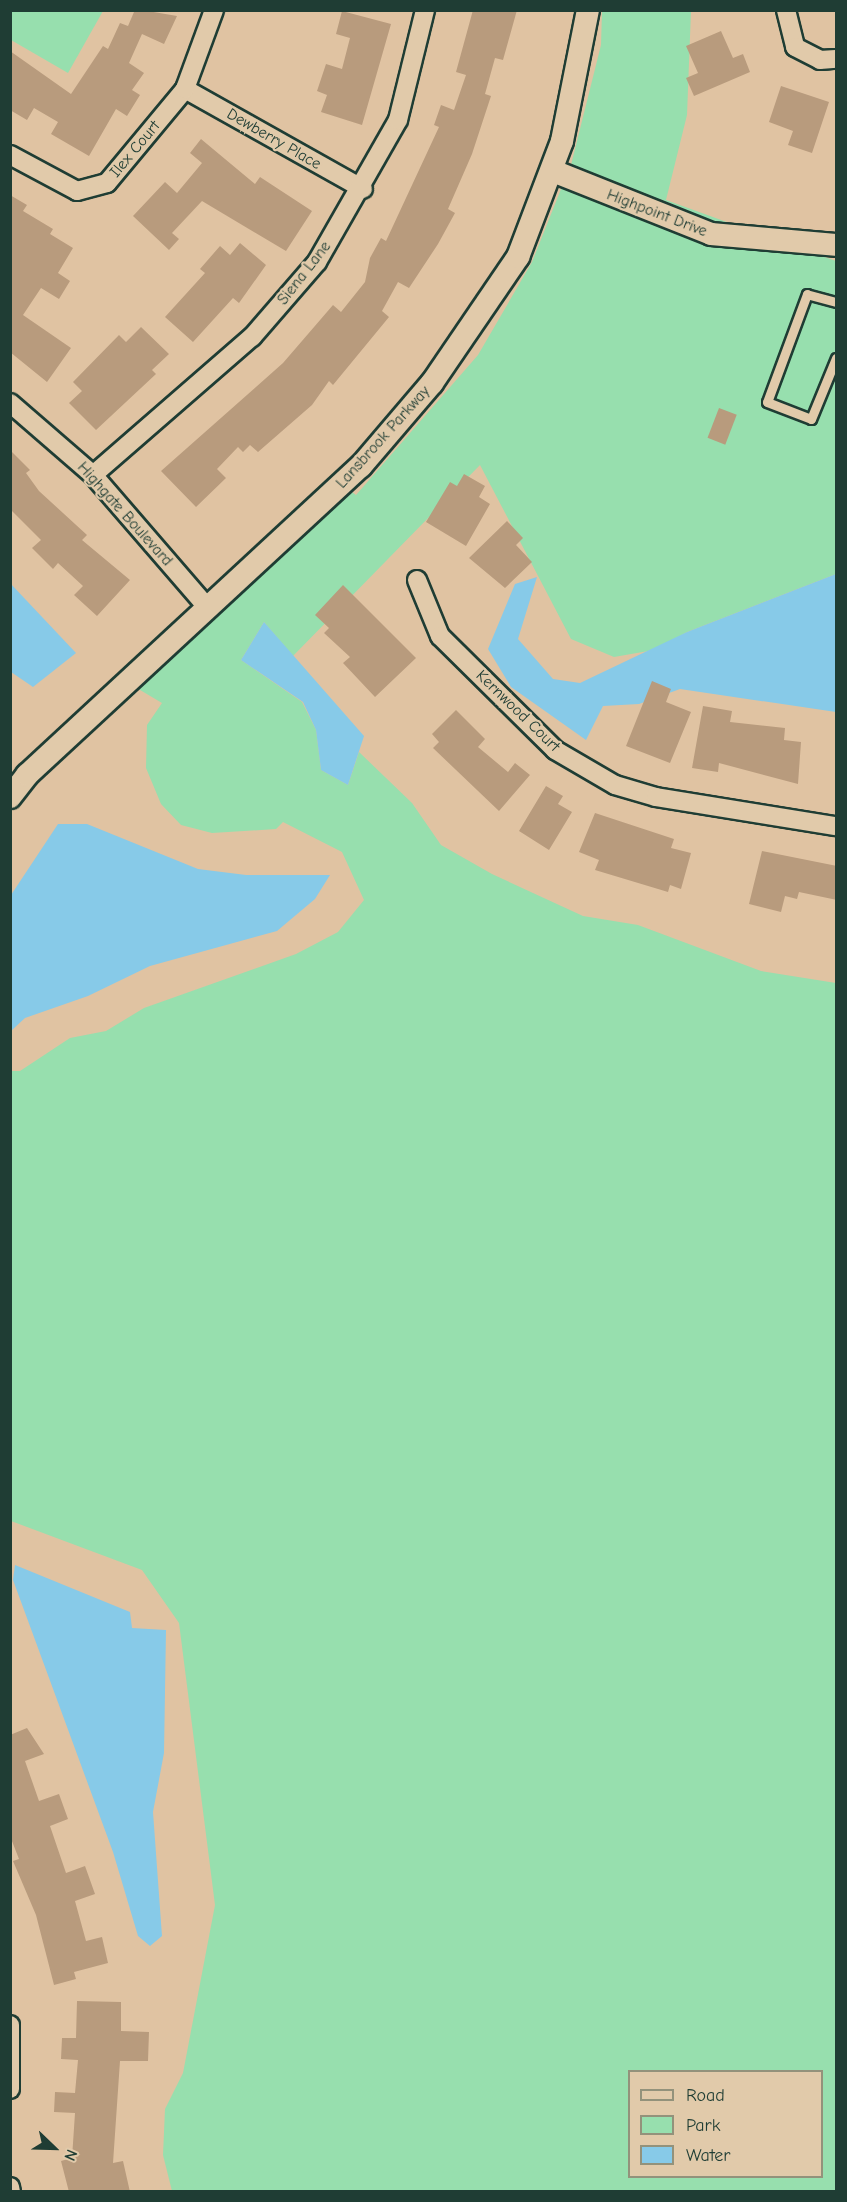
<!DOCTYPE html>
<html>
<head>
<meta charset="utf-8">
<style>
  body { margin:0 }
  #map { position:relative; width:847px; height:2202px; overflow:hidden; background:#e0c3a2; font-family:"Comic Neue",sans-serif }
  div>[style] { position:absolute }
  .green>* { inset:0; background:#97dfae }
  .water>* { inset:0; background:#87cae8 }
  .building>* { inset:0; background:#b89b7d; transform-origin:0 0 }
  .roads { filter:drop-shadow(2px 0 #1f3d34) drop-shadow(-2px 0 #1f3d34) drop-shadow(0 2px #1f3d34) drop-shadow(0 -2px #1f3d34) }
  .service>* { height:9px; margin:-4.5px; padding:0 4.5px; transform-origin:4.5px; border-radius:4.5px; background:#e1caaa }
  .minor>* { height:18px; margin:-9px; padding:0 9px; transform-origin:9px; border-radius:9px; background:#e1caaa }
  .tertiary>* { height:22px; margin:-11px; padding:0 11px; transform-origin:11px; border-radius:11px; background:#e1caaa }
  span { translate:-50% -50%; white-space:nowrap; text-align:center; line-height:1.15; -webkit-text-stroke:4.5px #e1caaa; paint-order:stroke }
  .street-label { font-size:16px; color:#1f3d34 }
  .frame { position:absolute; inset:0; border:12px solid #1f3d34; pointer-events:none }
  .legend { position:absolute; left:628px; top:2070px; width:195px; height:108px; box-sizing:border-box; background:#e1caaa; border:2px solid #93927b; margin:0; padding:8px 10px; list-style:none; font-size:18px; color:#1f3d34 }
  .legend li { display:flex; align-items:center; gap:12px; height:30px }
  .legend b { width:30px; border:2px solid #93927b }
  .north { position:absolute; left:24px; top:2118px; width:60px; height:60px; -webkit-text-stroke:4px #e1caaa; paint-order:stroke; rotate:113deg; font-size:16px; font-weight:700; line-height:24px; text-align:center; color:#1f3d34 }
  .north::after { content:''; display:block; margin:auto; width:21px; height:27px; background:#1f3d34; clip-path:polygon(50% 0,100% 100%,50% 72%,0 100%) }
</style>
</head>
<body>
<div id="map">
  <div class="green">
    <div style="clip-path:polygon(11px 10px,103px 10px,103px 11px,68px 73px,11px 40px)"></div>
    <div style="clip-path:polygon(602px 11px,691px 11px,687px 115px,666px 200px,746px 229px,713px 226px,570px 169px,601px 45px)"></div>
    <div style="clip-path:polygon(evenodd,563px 184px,709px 242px,808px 251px,836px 261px,836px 574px,687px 632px,654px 650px,614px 657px,571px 639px,480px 465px,293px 656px,264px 622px,241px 660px,302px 702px,316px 730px,321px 770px,348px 785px,359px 752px,412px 803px,441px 845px,492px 874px,583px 916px,638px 925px,761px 971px,836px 983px,836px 2191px,172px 2191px,163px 2155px,165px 2109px,183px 2073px,215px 1905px,179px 1623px,142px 1570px,11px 1521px,10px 1071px,20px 1071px,70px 1038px,106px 1031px,144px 1008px,296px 954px,338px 932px,364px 900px,342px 852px,283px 822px,276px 829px,212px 833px,181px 825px,161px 804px,146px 768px,147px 725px,162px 703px,135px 687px,349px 490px,356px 495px,478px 355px,532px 262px,563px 184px,630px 2072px,822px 2072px,822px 2176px,630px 2176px,630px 2072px)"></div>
  </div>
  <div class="water">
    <div style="clip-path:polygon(836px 574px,836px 712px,680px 689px,639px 704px,603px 706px,586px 740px,511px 687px,488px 649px,515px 584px,537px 577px,518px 639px,553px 679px,580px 683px,687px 632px)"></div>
    <div style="clip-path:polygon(10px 583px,76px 653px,33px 687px,11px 672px)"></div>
    <div style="clip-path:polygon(264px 622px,364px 736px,348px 785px,321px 770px,316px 730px,303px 702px,241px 660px)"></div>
    <div style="clip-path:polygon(58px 824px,87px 824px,198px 869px,246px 875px,330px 875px,315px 899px,277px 931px,150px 966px,88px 996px,25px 1018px,11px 1031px,11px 895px)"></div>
    <div style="clip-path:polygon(15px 1565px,130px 1612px,132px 1628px,166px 1630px,164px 1753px,153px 1812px,162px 1936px,150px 1946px,138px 1936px,113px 1852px,13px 1580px)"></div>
  </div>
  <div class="building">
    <div style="clip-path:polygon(142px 10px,177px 16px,164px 44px,142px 34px,129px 63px,144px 73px,132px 90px,140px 95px,127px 116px,116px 109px,89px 156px,51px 134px,58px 122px,34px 108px,27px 120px,10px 110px,10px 51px,71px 94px,103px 46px,108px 49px,120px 23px,128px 26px,134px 12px)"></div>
    <div style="clip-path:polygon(473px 10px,517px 10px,503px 60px,495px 58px,485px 94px,491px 96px,472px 154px,448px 209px,455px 213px,438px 244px,409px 288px,398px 282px,382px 311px,389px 317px,333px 385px,329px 381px,312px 405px,258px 452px,250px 445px,243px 452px,238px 447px,217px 469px,226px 478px,196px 507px,161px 471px,283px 363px,333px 305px,341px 312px,365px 282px,370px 258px,381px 238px,386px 241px,439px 127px,434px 125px,441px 105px,454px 110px,466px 75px,456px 72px)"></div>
    <div style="clip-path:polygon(342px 11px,391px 24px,362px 125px,321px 112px,327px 95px,317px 91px,326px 64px,342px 69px,350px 38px,336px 34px)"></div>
    <div style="clip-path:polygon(721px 31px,733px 58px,743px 54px,750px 72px,694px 96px,686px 78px,698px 73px,686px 46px)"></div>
    <div style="clip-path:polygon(781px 86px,829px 102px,812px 153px,788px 145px,793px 131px,769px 122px)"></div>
    <div style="clip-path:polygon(201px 139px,255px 184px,260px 177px,312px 211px,286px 251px,202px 201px,172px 233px,179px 239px,169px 250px,133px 216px,165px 182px,177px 193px,202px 163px,190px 153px)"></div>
    <div style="clip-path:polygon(10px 195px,27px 205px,23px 211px,53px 229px,50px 234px,73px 248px,58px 273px,70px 281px,59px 299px,41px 288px,23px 315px,71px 348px,47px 382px,10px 352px)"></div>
    <div style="clip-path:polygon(240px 243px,266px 265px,239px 303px,233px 298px,193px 342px,165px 317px,205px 273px,200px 269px,220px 246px,230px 255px)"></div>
    <div style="clip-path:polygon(141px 327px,169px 354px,152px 370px,156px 374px,96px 430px,69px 403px,82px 391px,73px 382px,119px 335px,126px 342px)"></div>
    <div style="left:719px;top:408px;width:19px;height:32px;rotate:21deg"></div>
    <div style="clip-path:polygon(10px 450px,30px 470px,26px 473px,39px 491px,87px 535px,82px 540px,130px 580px,97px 616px,74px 595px,83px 586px,58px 563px,53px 569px,32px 548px,41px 540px,10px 509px)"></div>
    <div style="clip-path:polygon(464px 474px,485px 486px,479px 497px,490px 504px,466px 546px,426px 522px,450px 482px,457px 486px)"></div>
    <div style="clip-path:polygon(507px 521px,523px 538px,516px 545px,532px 562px,505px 588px,469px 558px)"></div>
    <div style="clip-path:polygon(343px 585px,416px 658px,375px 697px,343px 663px,350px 657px,324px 633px,329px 628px,315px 615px)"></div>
    <div style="clip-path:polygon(652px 681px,671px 689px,666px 702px,691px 712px,670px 763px,626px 746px)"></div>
    <div style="clip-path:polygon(703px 706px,732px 711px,730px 722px,785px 728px,784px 740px,801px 742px,798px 784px,719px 763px,718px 772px,692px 768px)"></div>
    <div style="clip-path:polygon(456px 710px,485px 739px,478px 747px,508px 772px,515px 763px,530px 775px,499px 811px,433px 748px,439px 742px,432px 734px)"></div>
    <div style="clip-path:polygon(546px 786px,563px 796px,558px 804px,572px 812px,549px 850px,519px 831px)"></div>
    <div style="clip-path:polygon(595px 813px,674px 839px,671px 848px,691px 853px,681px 889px,670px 885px,668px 892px,595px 870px,599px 860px,579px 852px)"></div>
    <div style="clip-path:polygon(762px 851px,837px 866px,837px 900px,799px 892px,797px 899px,785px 896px,781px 912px,749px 904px)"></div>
    <div style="clip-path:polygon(27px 1728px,44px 1754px,25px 1761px,39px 1801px,59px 1794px,68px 1819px,50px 1826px,66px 1873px,85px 1866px,95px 1894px,75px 1901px,86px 1941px,102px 1937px,108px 1963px,74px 1972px,76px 1979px,54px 1985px,36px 1915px,13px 1861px,19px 1859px,10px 1836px,10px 1735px)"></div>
    <div style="clip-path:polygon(77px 2001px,121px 2002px,121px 2031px,149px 2032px,148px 2061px,120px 2061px,113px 2163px,123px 2161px,130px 2192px,69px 2192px,61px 2161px,72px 2158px,75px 2113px,54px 2112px,55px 2092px,75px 2093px,78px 2060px,61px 2059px,62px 2038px,76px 2038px)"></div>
  </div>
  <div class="roads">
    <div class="service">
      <div style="left:836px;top:302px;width:30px;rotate:-165deg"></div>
      <div style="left:807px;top:294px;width:115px;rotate:110.3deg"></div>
      <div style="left:767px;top:402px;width:47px;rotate:21.1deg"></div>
      <div style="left:811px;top:419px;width:66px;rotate:-67.7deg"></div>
    </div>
    <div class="minor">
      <div style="left:786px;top:10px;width:38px;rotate:76deg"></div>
      <div style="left:795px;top:47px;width:28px;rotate:27deg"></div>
      <div style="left:820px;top:60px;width:16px;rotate:-4deg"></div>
      <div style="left:185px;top:89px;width:204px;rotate:29.3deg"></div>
      <div style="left:10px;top:155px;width:76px;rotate:28.2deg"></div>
      <div style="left:77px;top:191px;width:31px;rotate:-15deg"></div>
      <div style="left:107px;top:183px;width:122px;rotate:-50.3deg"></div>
      <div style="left:185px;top:89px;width:84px;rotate:-69.8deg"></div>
      <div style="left:10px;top:403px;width:110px;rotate:40.9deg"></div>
      <div style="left:93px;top:475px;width:174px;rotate:49.2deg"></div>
      <div style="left:93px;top:475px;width:211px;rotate:-41deg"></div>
      <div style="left:252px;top:337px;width:99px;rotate:-49.1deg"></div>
      <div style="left:317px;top:262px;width:163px;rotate:-60.3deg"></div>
      <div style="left:398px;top:120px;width:113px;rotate:-76.2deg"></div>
      <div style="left:417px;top:580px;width:61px;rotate:67.7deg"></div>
      <div style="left:440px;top:636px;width:162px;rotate:44.7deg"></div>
      <div style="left:555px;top:750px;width:69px;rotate:30.3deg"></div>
      <div style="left:615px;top:785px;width:43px;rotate:16.3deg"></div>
      <div style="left:656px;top:797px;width:182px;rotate:9.2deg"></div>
      <div style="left:10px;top:2025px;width:64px;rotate:90deg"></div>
      <div style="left:10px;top:2187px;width:5px;rotate:79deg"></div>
    </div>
    <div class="tertiary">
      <div style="left:553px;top:171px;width:170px;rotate:21.7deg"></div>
      <div style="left:711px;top:234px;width:125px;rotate:5deg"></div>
      <div style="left:10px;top:797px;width:28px;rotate:-52deg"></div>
      <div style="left:27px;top:775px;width:455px;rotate:-42.8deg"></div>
      <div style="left:361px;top:466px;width:109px;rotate:-49.5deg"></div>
      <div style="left:432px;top:383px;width:153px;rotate:-55.7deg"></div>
      <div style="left:518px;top:257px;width:124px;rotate:-69.2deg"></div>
      <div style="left:562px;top:141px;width:134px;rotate:-78.8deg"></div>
    </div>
  </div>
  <div class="street-label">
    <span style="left:274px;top:139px;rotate:30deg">Dewberry Place</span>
    <span style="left:135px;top:149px;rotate:-50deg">Ilex Court</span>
    <span style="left:657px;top:213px;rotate:21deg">Highpoint Drive</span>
    <span style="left:304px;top:273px;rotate:-52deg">Siena Lane</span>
    <span style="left:383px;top:437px;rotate:-48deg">Lansbrook Parkway</span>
    <span style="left:125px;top:514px;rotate:48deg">Highgate Boulevard</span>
    <span style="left:518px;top:711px;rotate:44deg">Kernwood Court</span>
  </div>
  <div class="frame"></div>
  <ul class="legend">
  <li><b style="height:8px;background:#e1caaa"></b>Road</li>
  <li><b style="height:16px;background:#97dfae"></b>Park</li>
  <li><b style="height:16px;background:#87cae8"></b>Water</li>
  </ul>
  <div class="north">N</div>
</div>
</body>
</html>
